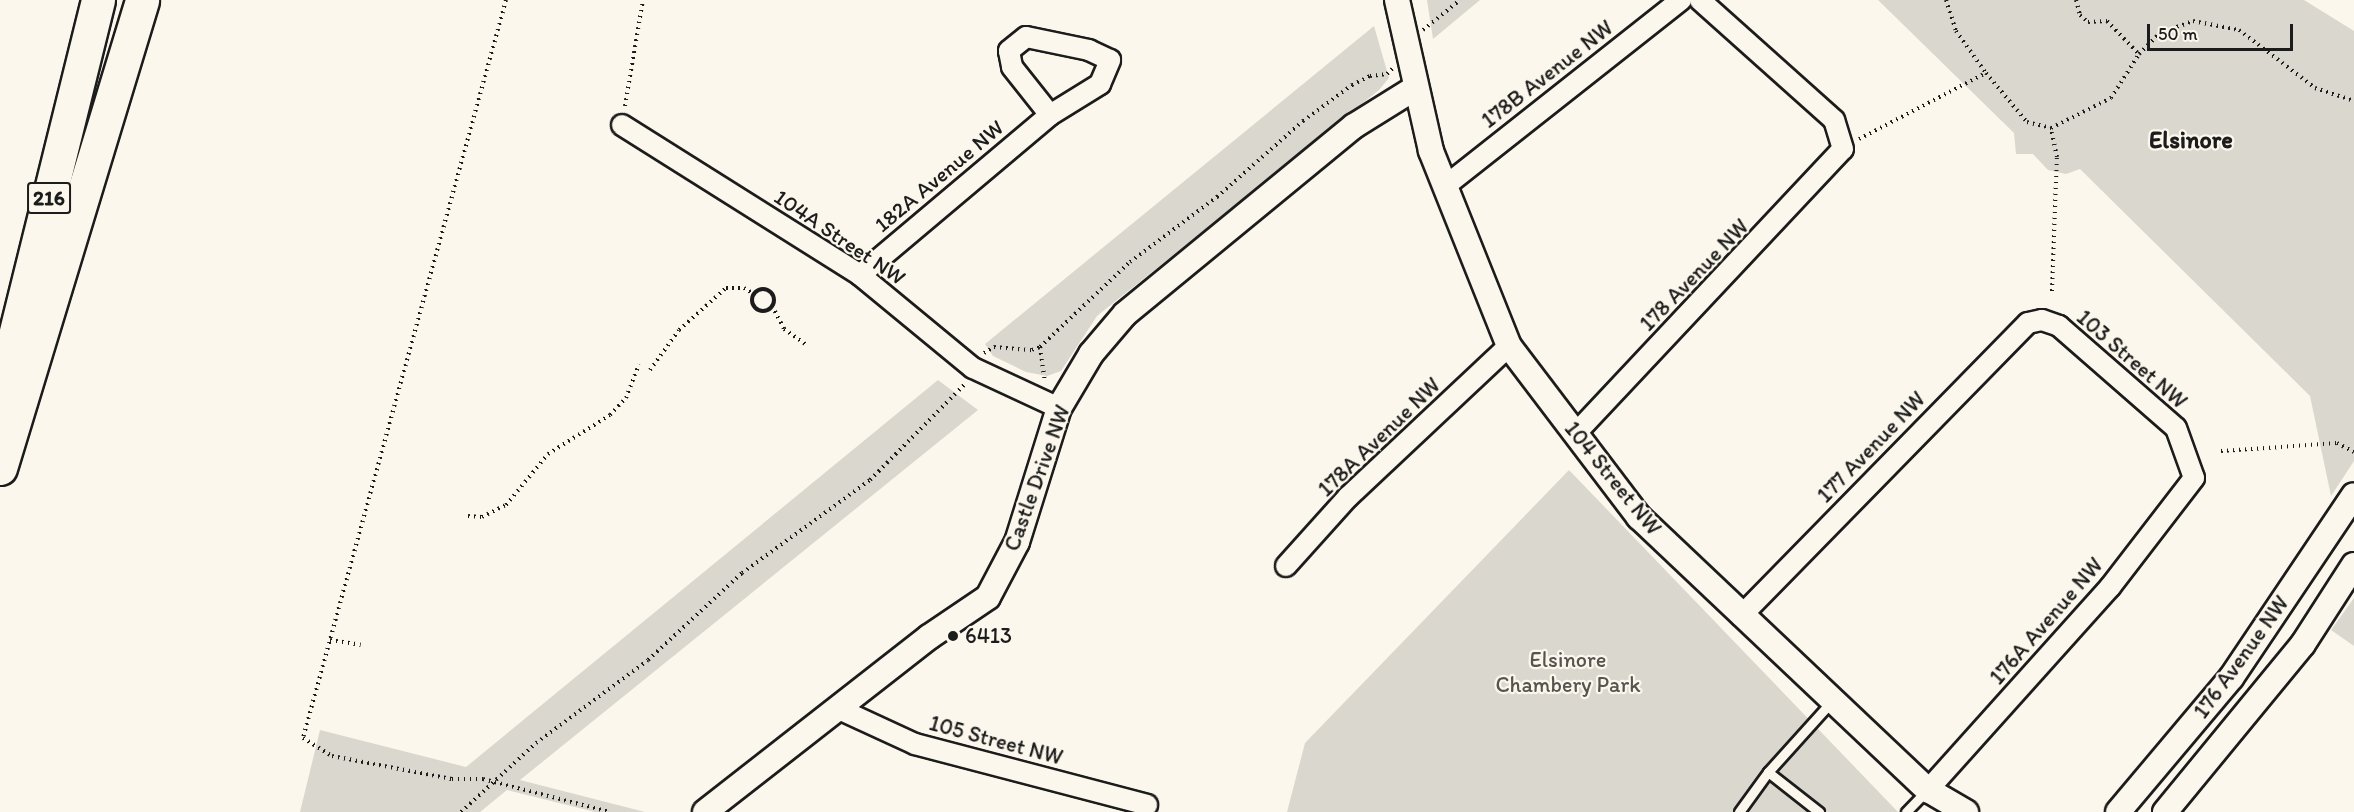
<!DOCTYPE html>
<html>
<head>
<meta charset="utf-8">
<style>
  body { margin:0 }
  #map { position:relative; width:2354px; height:812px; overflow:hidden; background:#fbf7ec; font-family:Itim,sans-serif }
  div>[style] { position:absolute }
  .green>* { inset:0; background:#dad7ce }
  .path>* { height:4px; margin-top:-2px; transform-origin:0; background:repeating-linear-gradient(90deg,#1c1c1c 0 1.5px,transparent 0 6px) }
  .path>.ring { margin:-2px; padding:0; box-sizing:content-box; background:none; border:4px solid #1c1c1c; border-radius:50% }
  .roads { filter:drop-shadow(2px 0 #1c1c1c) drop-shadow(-2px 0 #1c1c1c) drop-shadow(0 2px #1c1c1c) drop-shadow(0 -2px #1c1c1c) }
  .service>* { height:9px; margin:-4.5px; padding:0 4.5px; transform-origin:4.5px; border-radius:4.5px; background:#fbf7ec }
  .minor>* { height:20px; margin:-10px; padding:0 10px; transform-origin:10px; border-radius:10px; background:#fbf7ec }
  .tertiary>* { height:24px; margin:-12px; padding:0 12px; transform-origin:12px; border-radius:12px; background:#fbf7ec }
  .motorway>* { height:33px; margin:-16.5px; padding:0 16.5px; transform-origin:16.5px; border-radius:16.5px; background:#fbf7ec }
  .dots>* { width:16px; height:16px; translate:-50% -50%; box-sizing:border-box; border:3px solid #fbf7ec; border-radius:50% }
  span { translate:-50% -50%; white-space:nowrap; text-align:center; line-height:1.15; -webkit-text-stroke:4.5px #fbf7ec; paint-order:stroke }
  .shield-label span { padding:2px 4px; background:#fbf7ec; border:2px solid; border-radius:4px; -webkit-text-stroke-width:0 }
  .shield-label { font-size:21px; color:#1c1c1c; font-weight:700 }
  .street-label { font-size:22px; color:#1c1c1c }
  .poi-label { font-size:22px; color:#1c1c1c }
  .left { translate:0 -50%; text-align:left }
  .park-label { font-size:22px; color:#555451 }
  .neighbourhood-label { font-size:24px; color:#1c1c1c; font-weight:700 }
  .scale { position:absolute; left:2147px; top:24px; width:146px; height:27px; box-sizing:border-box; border:3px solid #1c1c1c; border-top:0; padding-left:8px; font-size:18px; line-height:21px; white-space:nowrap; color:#1c1c1c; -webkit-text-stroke:4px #fbf7ec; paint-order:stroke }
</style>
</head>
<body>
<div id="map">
  <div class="green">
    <div style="clip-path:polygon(1427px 0,1480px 0,1433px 39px)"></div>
    <div style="clip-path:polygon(1878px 0,2304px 0,2354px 31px,2354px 461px,2331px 496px,2310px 396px,2080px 169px,2066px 174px,2048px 170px,2033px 154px,2016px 154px,2014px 133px)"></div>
    <div style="clip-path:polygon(1374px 26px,1389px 78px,1379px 90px,1097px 316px,1061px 371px,1047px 376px,1026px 372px,993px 356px,985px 344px)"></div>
    <div style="clip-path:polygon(938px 380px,978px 410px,520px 780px,645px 812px,595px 812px,507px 790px,480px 812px,300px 812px,320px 730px,466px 767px)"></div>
    <div style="clip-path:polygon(1569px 470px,1898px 812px,1287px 812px,1305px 743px)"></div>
    <div style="clip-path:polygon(2354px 598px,2354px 646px,2331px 630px)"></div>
  </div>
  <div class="path">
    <div style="left:506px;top:0;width:765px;rotate:105.38deg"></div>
    <div style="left:303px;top:738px;width:34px;rotate:32deg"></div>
    <div style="left:332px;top:756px;width:122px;rotate:10.9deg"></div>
    <div style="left:452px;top:779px;width:31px"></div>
    <div style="left:483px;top:779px;width:131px;rotate:14.6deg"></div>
    <div style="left:1946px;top:0;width:33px;rotate:72deg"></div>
    <div style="left:1956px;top:31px;width:52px;rotate:54.5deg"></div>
    <div style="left:2076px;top:0;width:16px;rotate:75deg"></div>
    <div style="left:2080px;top:15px;width:11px;rotate:41deg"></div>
    <div style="left:2088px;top:22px;width:19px;rotate:-3deg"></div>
    <div style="left:2107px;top:21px;width:46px;rotate:45.9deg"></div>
    <div style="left:1423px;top:30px;width:48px;rotate:-39deg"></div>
    <div style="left:625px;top:106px;width:108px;rotate:-80.4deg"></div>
    <div style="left:1859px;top:139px;width:143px;rotate:-27.5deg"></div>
    <div style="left:1986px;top:73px;width:64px;rotate:50.1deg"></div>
    <div style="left:2027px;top:122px;width:25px;rotate:14deg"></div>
    <div class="ring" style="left:752px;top:289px;width:18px;height:18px"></div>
    <div style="left:2052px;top:291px;width:134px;rotate:-87.9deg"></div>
    <div style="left:2057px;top:157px;width:30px;rotate:-102deg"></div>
    <div style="left:2051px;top:128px;width:67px;rotate:-26.6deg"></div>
    <div style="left:2111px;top:98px;width:52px;rotate:-57.5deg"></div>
    <div style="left:2139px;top:54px;width:30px;rotate:-45deg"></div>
    <div style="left:2160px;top:33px;width:35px;rotate:-20deg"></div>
    <div style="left:2193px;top:21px;width:47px;rotate:11.1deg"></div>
    <div style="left:2239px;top:30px;width:96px;rotate:37.3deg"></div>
    <div style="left:2315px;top:88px;width:41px;rotate:18.4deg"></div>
    <div style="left:772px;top:306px;width:26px;rotate:62deg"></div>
    <div style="left:784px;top:329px;width:28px;rotate:35deg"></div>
    <div style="left:1040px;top:347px;width:34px;rotate:82deg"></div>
    <div style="left:984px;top:353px;width:12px;rotate:-31deg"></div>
    <div style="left:994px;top:347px;width:38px;rotate:5deg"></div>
    <div style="left:1032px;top:350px;width:9px;rotate:-21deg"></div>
    <div style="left:1040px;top:347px;width:124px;rotate:-43.4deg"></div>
    <div style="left:1130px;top:262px;width:109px;rotate:-36.8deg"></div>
    <div style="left:1217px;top:197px;width:115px;rotate:-41.5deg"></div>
    <div style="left:1303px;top:121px;width:61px;rotate:-36.3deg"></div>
    <div style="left:1352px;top:85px;width:20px;rotate:-27deg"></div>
    <div style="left:1370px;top:76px;width:17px;rotate:-7deg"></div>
    <div style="left:1387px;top:74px;width:8px;rotate:-45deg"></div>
    <div style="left:650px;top:370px;width:49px;rotate:-54.1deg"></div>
    <div style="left:679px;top:330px;width:63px;rotate:-41.8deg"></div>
    <div style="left:726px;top:288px;width:18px"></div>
    <div style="left:744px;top:288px;width:12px;rotate:31deg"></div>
    <div style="left:2221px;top:451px;width:116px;rotate:-3.9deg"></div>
    <div style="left:2337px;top:443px;width:19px;rotate:28deg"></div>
    <div style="left:468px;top:516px;width:14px;rotate:4deg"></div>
    <div style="left:482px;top:517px;width:27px;rotate:-27deg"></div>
    <div style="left:506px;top:505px;width:66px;rotate:-50.5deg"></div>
    <div style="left:548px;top:454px;width:73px;rotate:-32.2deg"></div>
    <div style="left:610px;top:415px;width:23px;rotate:-47deg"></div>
    <div style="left:626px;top:398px;width:36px;rotate:-69deg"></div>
    <div style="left:330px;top:640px;width:31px;rotate:9deg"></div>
    <div style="left:461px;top:812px;width:102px;rotate:-42.6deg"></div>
    <div style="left:536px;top:743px;width:139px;rotate:-36.5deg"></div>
    <div style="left:648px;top:660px;width:128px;rotate:-42.8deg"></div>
    <div style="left:742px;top:573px;width:158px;rotate:-36deg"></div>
    <div style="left:870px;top:480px;width:134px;rotate:-45.3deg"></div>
  </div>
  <div class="roads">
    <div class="service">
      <div style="left:1768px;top:772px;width:65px;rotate:38.1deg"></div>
      <div style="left:1739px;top:812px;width:49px;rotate:-54.1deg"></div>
      <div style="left:1768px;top:772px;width:96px;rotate:-48deg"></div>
      <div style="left:1906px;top:812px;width:30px;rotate:-46deg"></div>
    </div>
    <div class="minor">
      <div style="left:622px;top:125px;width:281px;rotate:32.2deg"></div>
      <div style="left:860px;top:275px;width:146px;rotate:39.5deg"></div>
      <div style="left:973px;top:368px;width:95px;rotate:24.9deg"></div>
      <div style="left:1444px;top:187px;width:302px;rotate:-38.3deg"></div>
      <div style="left:860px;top:275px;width:248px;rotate:-40.1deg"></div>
      <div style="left:1050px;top:115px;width:59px;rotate:-31.8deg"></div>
      <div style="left:1100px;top:84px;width:26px;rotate:-67deg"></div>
      <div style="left:1110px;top:60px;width:23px;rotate:-155deg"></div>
      <div style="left:1089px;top:50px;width:64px;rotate:-168.3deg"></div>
      <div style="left:1026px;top:37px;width:22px;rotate:141deg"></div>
      <div style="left:1009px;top:51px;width:16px;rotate:79deg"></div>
      <div style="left:1012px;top:67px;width:61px;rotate:51.6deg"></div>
      <div style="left:1577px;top:432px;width:388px;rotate:-46.8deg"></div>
      <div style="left:1843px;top:149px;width:30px;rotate:-107deg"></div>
      <div style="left:1834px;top:120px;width:180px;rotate:-138.2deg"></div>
      <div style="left:1286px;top:566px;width:93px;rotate:-48.1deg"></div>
      <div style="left:1348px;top:497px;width:221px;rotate:-43.2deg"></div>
      <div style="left:1741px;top:616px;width:410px;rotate:-45.6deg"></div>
      <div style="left:2028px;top:323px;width:14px;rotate:-12deg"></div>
      <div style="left:2042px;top:320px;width:18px;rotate:19deg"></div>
      <div style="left:2059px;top:326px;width:155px;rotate:41.1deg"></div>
      <div style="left:2176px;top:428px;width:53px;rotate:70.2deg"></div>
      <div style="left:2194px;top:478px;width:138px;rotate:127.6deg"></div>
      <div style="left:2110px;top:587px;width:273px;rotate:131.9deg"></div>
      <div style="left:837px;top:708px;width:86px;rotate:24.8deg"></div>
      <div style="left:915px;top:744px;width:240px;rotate:14.7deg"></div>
    </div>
    <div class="tertiary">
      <div style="left:1397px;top:0;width:155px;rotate:77.3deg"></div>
      <div style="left:1431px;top:151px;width:210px;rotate:68.2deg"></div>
      <div style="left:1509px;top:346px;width:215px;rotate:52.8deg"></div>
      <div style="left:1639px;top:517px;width:398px;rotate:43.4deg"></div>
      <div style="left:1928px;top:790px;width:44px;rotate:30.1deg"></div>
      <div style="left:705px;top:812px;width:284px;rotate:-38deg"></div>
      <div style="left:929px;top:637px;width:71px;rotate:-34.1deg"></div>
      <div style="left:988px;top:597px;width:62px;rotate:-62.2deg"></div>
      <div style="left:1017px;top:542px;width:140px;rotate:-72.6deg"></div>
      <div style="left:1059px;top:408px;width:63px;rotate:-59.3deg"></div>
      <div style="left:1091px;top:354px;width:52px;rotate:-49.6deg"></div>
      <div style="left:1125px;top:314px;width:296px;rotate:-39.4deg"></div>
      <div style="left:1354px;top:126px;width:72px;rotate:-31.9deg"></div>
      <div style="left:2118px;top:812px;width:175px;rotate:-49.9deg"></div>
      <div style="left:2231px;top:678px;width:220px;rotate:-56.1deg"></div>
      <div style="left:2165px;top:812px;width:217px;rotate:-50.6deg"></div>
      <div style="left:2303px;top:644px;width:94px;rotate:-57.2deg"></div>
    </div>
    <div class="motorway">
      <div style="left:0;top:396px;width:408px;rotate:-76.1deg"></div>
      <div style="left:0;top:468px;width:489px;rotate:-73.1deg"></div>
    </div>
  </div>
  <div class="dots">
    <div style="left:953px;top:636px;background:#1c1c1c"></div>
  </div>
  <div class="shield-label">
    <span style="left:49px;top:198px">216</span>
  </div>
  <div class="street-label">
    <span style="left:1547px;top:74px;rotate:-38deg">178B Avenue NW</span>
    <span style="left:939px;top:176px;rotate:-40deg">182A Avenue NW</span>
    <span style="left:840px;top:237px;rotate:34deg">104A Street NW</span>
    <span style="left:1694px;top:275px;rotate:-46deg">178 Avenue NW</span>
    <span style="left:2132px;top:359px;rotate:41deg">103 Street NW</span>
    <span style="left:1379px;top:437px;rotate:-44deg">178A Avenue NW</span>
    <span style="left:1871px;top:447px;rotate:-46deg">177 Avenue NW</span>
    <span style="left:1037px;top:478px;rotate:-70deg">Castle Drive NW</span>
    <span style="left:1613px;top:478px;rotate:51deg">104 Street NW</span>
    <span style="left:2046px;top:621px;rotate:-49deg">176A Avenue NW</span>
    <span style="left:2241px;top:657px;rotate:-54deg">176 Avenue NW</span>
    <span style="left:996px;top:740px;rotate:15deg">105 Street NW</span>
  </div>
  <div class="poi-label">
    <span class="left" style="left:965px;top:636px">6413</span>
  </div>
  <div class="park-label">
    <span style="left:1568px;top:672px">Elsinore<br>Chambery Park</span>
  </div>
  <div class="neighbourhood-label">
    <span style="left:2191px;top:140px">Elsinore</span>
  </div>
  <div class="scale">50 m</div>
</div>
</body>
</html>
